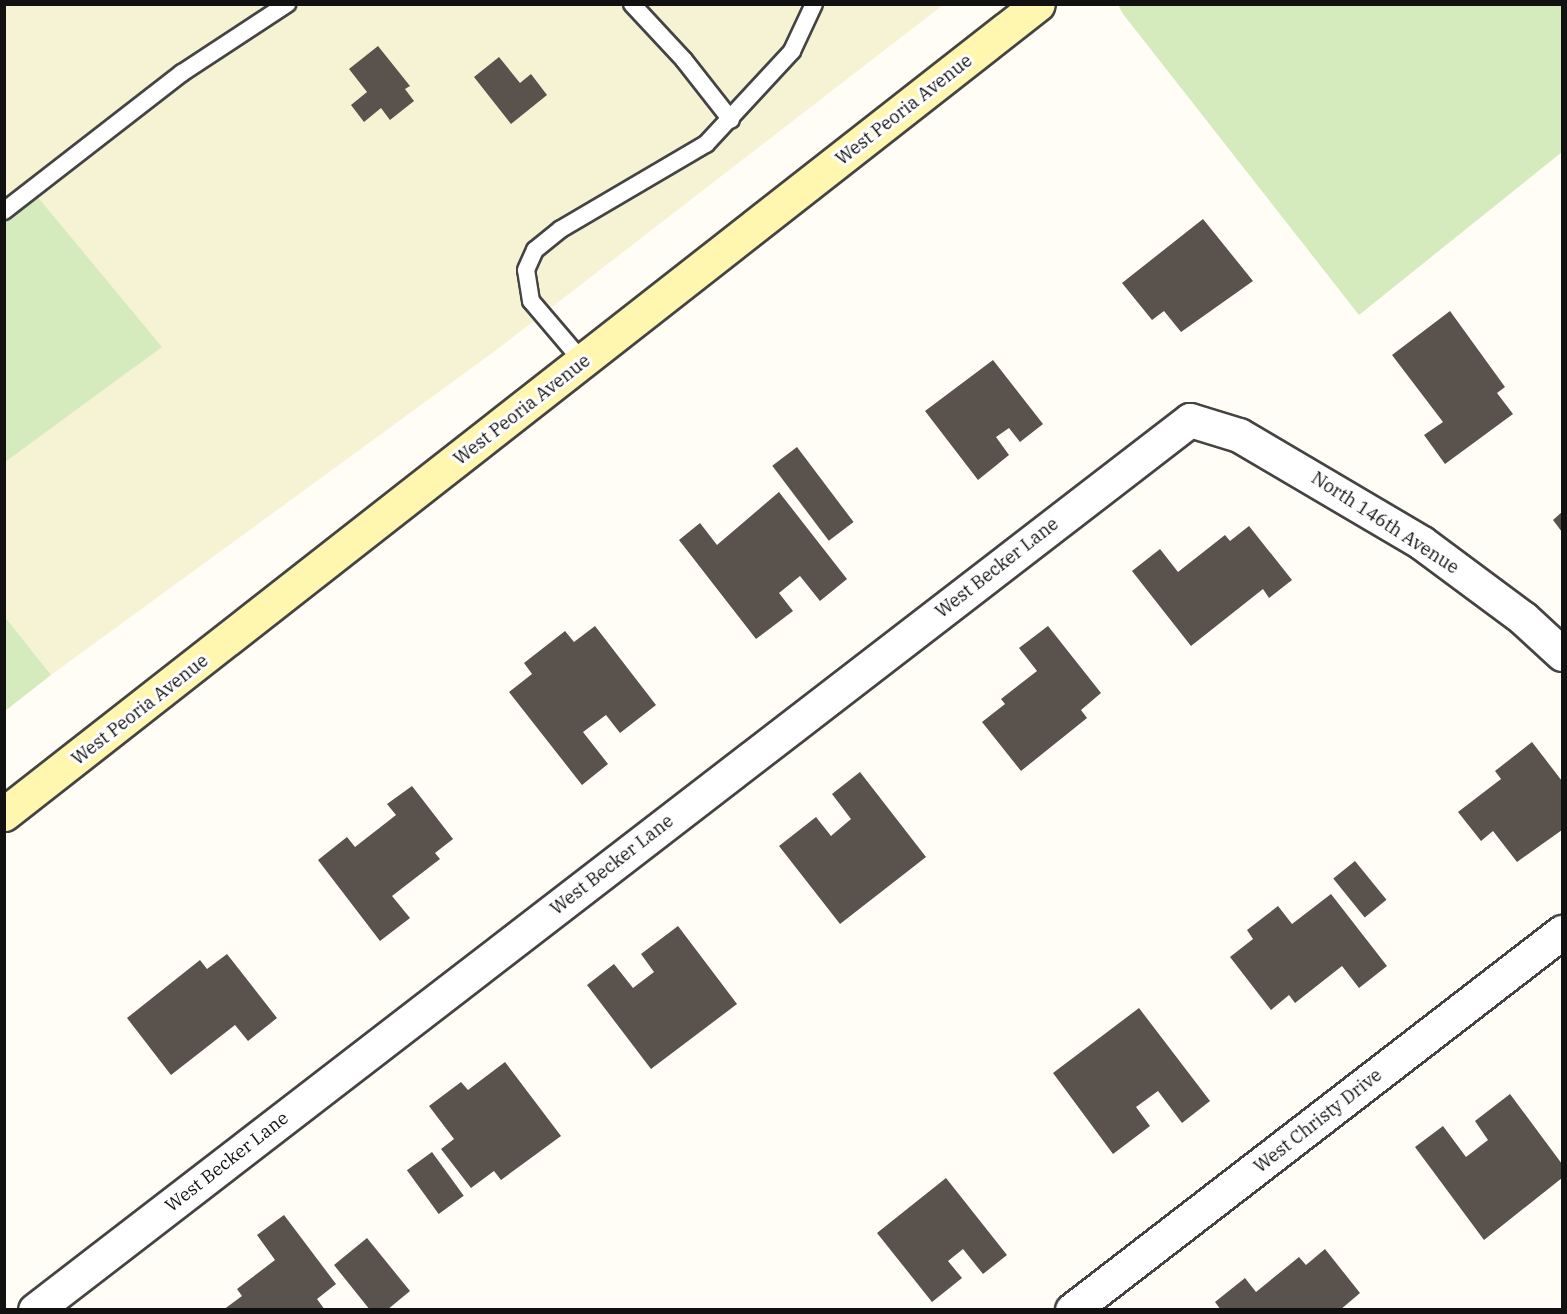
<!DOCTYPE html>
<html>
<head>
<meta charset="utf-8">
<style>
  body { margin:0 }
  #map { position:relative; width:1567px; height:1314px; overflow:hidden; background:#fffdf5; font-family:"IBM Plex Serif",serif }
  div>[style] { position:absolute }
  .farmland>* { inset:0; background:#f6f3d4 }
  .green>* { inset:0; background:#d5ebbd }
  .building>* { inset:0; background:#5a524d; transform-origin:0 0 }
  .roads { filter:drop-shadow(2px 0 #444) drop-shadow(-2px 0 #444) drop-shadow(0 2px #444) drop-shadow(0 -2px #444) }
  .service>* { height:16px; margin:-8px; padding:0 8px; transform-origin:8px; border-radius:8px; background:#fff }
  .minor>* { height:33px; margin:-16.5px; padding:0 16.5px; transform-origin:16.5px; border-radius:16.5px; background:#fff }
  .secondary>* { height:33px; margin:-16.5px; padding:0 16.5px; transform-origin:16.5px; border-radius:16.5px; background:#fff6b0 }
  span { translate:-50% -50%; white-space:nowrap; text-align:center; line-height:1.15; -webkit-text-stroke:6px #fff; paint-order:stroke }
  .street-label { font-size:18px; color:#111 }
  .frame { position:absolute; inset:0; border:6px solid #111; pointer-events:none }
</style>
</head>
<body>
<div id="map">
  <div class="farmland">
    <div style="clip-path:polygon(5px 5px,943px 5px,495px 351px,51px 675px,5px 617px,4px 462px,161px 347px,26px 184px,5px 199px)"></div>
  </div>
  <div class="green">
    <div style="clip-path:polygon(1122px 4px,1562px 5px,1562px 152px,1359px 315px,1123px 14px,1119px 7px)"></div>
    <div style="clip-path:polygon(36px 195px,162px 347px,5px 462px,5px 220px)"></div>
    <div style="clip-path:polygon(5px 617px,51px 675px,5px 711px,4px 711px)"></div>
  </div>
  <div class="building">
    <div style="clip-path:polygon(378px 46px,410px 86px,405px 89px,414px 101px,390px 120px,381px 108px,364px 122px,351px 105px,367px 92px,349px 69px)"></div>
    <div style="clip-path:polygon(499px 57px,520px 83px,531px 74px,547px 95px,511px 124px,474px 77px)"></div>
    <div style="clip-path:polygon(1203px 219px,1253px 281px,1181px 332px,1164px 311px,1152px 320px,1122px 283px)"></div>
    <div style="clip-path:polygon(1450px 311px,1505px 387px,1497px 393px,1513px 414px,1445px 464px,1424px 435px,1443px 422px,1392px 355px)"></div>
    <div style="clip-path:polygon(993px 360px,1043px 424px,1020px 442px,1009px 428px,996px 437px,1009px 455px,978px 480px,925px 411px)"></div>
    <div style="left:797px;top:447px;width:94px;height:31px;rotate:53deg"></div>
    <div style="clip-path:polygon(779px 492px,847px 579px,820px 601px,800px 576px,779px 593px,793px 611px,756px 639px,679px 540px,700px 523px,717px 545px)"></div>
    <div style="clip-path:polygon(1562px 512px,1562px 532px,1553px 520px)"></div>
    <div style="clip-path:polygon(1249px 526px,1292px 580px,1269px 598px,1263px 589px,1191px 646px,1132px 571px,1160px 549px,1178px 572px,1225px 535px,1230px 541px)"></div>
    <div style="clip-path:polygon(595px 626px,656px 705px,620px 733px,606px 715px,583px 732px,608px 764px,582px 785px,509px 692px,532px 674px,524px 663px,565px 631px,574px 642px)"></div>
    <div style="clip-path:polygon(1048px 626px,1101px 693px,1081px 710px,1087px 718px,1021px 771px,982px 722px,1005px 704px,1001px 699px,1037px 671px,1019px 648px)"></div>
    <div style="clip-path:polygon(1532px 742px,1562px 781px,1562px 830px,1517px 862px,1493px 831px,1481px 841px,1458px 812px,1501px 779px,1495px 771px)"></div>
    <div style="clip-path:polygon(860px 772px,926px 857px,840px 924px,779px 846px,816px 817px,831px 836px,851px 819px,832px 794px)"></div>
    <div style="clip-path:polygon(412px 786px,453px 839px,435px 853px,440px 859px,392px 896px,410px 918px,380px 941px,318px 860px,347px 837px,355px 847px,396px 815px,387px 804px)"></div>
    <div style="left:1355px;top:861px;width:50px;height:28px;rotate:51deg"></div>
    <div style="clip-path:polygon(1331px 894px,1387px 966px,1359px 988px,1342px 966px,1295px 1003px,1289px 995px,1271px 1010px,1230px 957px,1253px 939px,1247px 930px,1278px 906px,1292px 924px)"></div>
    <div style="clip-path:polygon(678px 926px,737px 1004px,651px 1069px,587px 985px,614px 964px,633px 988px,654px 972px,641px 954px)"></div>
    <div style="clip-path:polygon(227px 954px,277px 1018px,248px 1041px,235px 1025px,171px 1075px,127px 1018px,200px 960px,207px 969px)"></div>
    <div style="clip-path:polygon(1139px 1008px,1210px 1101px,1182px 1123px,1158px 1091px,1136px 1107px,1150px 1126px,1113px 1154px,1053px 1073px)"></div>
    <div style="clip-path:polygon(505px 1062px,561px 1136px,501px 1180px,494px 1171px,471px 1188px,441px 1149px,454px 1139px,429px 1106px,461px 1082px,468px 1090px)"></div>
    <div style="clip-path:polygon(1510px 1094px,1562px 1164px,1562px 1178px,1484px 1240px,1415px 1147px,1443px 1126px,1466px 1157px,1488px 1140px,1475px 1121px)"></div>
    <div style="left:432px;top:1152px;width:54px;height:31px;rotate:54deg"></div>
    <div style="clip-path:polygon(946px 1178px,1007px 1255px,983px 1274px,963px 1249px,948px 1261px,962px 1278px,932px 1302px,877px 1233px)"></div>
    <div style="clip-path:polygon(284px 1215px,336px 1284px,317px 1299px,325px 1310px,223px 1310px,242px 1296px,237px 1289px,275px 1260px,257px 1235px)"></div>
    <div style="clip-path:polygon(367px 1238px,410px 1291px,387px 1310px,370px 1310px,334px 1265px)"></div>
    <div style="clip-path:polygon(1325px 1249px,1360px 1293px,1340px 1310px,1221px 1310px,1215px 1302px,1245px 1278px,1256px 1292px,1299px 1257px,1306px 1265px)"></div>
  </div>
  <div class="roads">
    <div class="service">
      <div style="left:632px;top:4px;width:76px;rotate:47.1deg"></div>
      <div style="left:684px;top:60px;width:76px;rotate:51.9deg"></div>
      <div style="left:4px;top:211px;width:225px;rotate:-37.8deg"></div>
      <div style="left:182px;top:73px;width:126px;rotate:-33.3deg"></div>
      <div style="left:583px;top:362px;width:80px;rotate:-130.4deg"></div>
      <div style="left:531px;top:301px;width:31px;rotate:-99deg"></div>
      <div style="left:526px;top:270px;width:22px;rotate:-66deg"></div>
      <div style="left:535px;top:250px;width:33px;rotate:-39deg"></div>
      <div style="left:561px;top:229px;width:168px;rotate:-30.4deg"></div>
      <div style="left:706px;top:144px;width:127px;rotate:-47.2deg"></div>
      <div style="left:792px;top:51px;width:52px;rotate:-64.9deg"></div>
    </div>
    <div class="minor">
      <div style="left:35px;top:1310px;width:1458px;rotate:-37.62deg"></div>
      <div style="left:1190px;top:420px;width:51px;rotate:17deg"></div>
      <div style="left:1239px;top:435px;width:212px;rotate:30.5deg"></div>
      <div style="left:1422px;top:543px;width:126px;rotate:36.6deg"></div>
      <div style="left:1523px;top:618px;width:53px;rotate:42.7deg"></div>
      <div style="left:1072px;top:1310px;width:619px;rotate:-37.65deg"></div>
    </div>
    <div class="secondary">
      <div style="left:4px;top:814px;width:1313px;rotate:-38.07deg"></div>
    </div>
  </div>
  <div class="street-label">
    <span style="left:904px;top:110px;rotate:-38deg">West Peoria Avenue</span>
    <span style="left:522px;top:410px;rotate:-38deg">West Peoria Avenue</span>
    <span style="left:1385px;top:523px;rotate:33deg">North 146th Avenue</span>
    <span style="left:997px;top:568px;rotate:-38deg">West Becker Lane</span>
    <span style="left:140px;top:710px;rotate:-38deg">West Peoria Avenue</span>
    <span style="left:612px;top:865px;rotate:-38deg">West Becker Lane</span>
    <span style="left:1318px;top:1121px;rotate:-38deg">West Christy Drive</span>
    <span style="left:227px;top:1162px;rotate:-38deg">West Becker Lane</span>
  </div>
  <div class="frame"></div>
</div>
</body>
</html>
